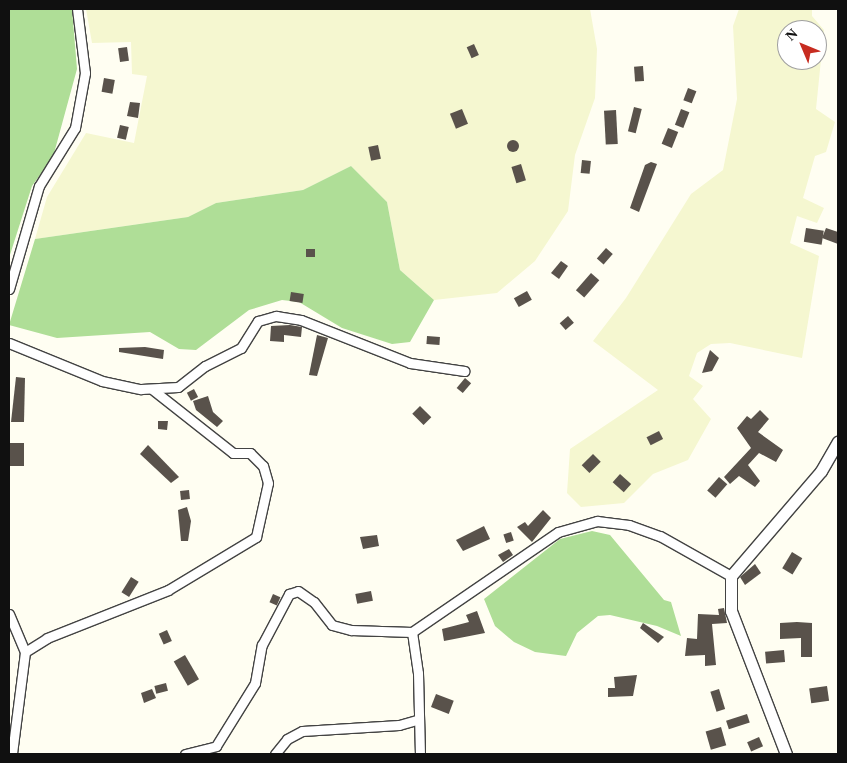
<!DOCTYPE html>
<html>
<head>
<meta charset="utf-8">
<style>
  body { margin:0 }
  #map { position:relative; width:847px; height:763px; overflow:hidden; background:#fffef2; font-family:Georgia,serif }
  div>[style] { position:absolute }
  .farmland>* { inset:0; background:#f5f7d0 }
  .forest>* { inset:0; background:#afde97 }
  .building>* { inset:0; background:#59524b; transform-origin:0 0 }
  .round { border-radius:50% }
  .roads { filter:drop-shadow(1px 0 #434343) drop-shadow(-1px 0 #434343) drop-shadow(0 1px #434343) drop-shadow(0 -1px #434343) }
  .minor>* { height:9px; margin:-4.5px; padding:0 4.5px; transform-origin:4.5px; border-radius:4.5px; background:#fff }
  .tertiary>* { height:11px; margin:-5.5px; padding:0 5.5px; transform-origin:5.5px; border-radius:5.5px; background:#fff }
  span { translate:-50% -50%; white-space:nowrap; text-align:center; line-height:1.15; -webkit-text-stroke:5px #fff; paint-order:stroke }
  .frame { position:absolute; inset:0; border:10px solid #101010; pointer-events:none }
  .north { position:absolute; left:777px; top:20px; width:50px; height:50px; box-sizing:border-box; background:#fff; border:1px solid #9f9f9f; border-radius:50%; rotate:315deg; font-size:14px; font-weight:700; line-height:20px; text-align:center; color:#101010 }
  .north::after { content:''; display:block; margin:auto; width:18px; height:22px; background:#c72c20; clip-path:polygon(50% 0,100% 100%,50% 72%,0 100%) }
</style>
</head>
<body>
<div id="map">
  <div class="farmland">
    <div style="clip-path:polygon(86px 9px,590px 9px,597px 49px,595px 98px,575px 155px,568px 211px,535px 261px,497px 293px,434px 300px,400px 270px,387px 202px,351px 166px,303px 190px,216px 203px,188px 217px,35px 239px,47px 197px,86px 133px,134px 143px,147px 76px,132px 74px,131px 42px,92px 43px)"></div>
    <div style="clip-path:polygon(evenodd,739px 9px,812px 9px,812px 16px,824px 30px,816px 109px,835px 122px,826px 152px,815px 156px,803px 198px,824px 208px,817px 223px,797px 216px,790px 243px,819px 256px,802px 358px,730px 343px,711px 344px,697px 353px,689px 376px,703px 386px,693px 399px,711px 419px,688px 460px,653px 474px,624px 503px,581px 507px,567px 493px,570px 449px,658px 390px,593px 341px,626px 298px,691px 194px,723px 170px,737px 99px,733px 26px,739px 9px,787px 30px,817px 30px,817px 60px,787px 60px,787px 30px)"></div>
  </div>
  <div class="forest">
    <div style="clip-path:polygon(9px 9px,72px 9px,77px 69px,53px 157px,32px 186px,9px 258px)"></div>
    <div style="clip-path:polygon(351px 166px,387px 202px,400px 270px,434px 300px,410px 342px,392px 344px,342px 328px,299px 302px,282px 300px,249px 310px,196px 350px,179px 349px,150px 332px,57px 338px,9px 325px,35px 239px,188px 217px,216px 203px,303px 190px)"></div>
    <div style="clip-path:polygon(592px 531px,610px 535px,664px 600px,671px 602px,681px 636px,657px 626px,610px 615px,598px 616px,577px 633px,566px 656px,535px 652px,514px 642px,495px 626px,484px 599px,560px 539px)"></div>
  </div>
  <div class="building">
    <div style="left:474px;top:44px;width:12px;height:8px;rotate:66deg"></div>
    <div style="left:127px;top:47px;width:14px;height:9px;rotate:82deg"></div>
    <div style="left:643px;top:66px;width:15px;height:9px;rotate:86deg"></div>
    <div style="left:104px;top:78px;width:11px;height:14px;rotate:10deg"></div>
    <div style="left:688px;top:88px;width:9px;height:13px;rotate:21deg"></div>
    <div style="clip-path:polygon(130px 102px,140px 103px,138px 118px,127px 116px)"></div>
    <div style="left:634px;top:107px;width:8px;height:25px;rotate:14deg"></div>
    <div style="left:462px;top:109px;width:16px;height:13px;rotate:68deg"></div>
    <div style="left:681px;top:109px;width:9px;height:17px;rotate:21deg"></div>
    <div style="left:616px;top:110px;width:34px;height:12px;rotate:87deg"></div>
    <div style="left:120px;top:125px;width:9px;height:13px;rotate:13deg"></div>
    <div style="left:668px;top:128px;width:11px;height:17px;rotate:22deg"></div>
    <div class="round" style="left:507px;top:140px;width:12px;height:12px"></div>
    <div style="left:378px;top:145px;width:14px;height:10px;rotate:78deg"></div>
    <div style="left:582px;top:160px;width:9px;height:13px;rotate:6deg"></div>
    <div style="clip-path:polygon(651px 162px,657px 164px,639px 212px,630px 208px,645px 165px)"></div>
    <div style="left:521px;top:164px;width:17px;height:10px;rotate:73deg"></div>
    <div style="left:806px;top:228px;width:18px;height:14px;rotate:9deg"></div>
    <div style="clip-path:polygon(826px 228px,838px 232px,838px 244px,822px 238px)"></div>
    <div style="left:606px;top:248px;width:9px;height:14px;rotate:41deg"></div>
    <div style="left:306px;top:249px;width:9px;height:8px"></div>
    <div style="clip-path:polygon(561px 261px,568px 266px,559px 279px,551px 273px)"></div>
    <div style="left:591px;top:273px;width:11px;height:23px;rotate:41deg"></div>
    <div style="left:527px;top:291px;width:10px;height:15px;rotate:61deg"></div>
    <div style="left:291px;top:292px;width:13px;height:9px;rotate:9deg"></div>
    <div style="left:568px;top:316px;width:9px;height:11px;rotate:49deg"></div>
    <div style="clip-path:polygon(290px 325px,302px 327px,301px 337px,284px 335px,284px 342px,270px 341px,271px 326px)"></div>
    <div style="clip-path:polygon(317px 335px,328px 338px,317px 376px,309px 375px)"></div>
    <div style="left:427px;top:336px;width:13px;height:8px;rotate:4deg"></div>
    <div style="clip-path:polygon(145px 347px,164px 350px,163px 359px,119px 352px,119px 348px)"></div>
    <div style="clip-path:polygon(710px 350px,719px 358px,712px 371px,702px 373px)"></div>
    <div style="clip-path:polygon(16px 377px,25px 378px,24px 422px,11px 422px)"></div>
    <div style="left:465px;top:378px;width:8px;height:13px;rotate:40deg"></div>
    <div style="left:194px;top:389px;width:9px;height:8px;rotate:63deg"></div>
    <div style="clip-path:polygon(208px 396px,213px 412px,223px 421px,217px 427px,196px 410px,193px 401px)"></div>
    <div style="left:420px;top:406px;width:16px;height:11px;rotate:45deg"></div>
    <div style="clip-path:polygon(760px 410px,769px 419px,758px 432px,783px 450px,776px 462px,759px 453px,748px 465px,760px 481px,755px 487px,739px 476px,730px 484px,724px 477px,751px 448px,737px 428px,747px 416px,751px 419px)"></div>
    <div style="clip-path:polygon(158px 421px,168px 421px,167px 430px,158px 429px)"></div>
    <div style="left:659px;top:431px;width:9px;height:14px;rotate:63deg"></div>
    <div style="left:10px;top:443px;width:14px;height:23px"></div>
    <div style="clip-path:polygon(148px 445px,179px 477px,171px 483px,140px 454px)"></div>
    <div style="left:593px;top:454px;width:11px;height:16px;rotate:45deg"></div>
    <div style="left:620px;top:474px;width:15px;height:11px;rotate:42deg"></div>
    <div style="left:719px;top:477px;width:11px;height:18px;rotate:41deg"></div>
    <div style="left:189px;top:490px;width:9px;height:9px;rotate:84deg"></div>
    <div style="clip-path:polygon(187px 507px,191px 521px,188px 541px,181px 541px,178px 510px)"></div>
    <div style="clip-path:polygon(543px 510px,551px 518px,532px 542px,517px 527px,525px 522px,528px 526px)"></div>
    <div style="clip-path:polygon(484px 526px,490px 539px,463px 551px,456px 540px)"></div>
    <div style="left:511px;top:532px;width:9px;height:8px;rotate:72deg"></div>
    <div style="clip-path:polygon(377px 535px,379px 546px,363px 549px,360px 537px)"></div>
    <div style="clip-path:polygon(509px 549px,513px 555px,503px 562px,498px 555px)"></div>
    <div style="left:792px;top:552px;width:12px;height:19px;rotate:31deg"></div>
    <div style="clip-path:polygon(755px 564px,761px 573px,745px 585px,740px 577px)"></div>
    <div style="left:131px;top:577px;width:9px;height:18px;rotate:32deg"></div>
    <div style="left:371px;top:591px;width:10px;height:16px;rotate:79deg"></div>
    <div style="left:273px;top:594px;width:8px;height:9px;rotate:23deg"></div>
    <div style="clip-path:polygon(724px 608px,727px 623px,712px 624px,716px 665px,705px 666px,705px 655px,685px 656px,687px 638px,697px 639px,698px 614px,719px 615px,718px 609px)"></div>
    <div style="clip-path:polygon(477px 611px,485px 633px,444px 641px,442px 629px,469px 622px,466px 615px)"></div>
    <div style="clip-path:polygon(797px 622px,812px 623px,812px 657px,801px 657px,801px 638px,780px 639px,780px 623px)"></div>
    <div style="clip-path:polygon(643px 623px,664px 637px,658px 643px,640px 628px)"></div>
    <div style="left:167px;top:630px;width:12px;height:9px;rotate:66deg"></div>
    <div style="left:784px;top:650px;width:12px;height:19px;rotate:85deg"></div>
    <div style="left:185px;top:655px;width:28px;height:13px;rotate:60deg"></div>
    <div style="clip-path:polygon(637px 675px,633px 696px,608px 697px,608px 688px,615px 688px,614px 677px)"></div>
    <div style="left:166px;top:683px;width:8px;height:12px;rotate:76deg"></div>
    <div style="left:827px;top:686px;width:15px;height:18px;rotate:82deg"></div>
    <div style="clip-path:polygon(152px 689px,156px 698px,144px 703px,141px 693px)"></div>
    <div style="left:719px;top:689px;width:21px;height:9px;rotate:73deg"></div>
    <div style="left:436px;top:694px;width:19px;height:14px;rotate:21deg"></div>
    <div style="left:747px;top:714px;width:9px;height:22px;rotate:72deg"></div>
    <div style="left:721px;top:727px;width:19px;height:16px;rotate:74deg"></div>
    <div style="left:759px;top:737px;width:10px;height:13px;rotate:66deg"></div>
  </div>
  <div class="roads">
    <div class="minor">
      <div style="left:9px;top:289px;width:107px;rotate:-73.8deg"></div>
      <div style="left:39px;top:186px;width:68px;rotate:-58.2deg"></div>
      <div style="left:75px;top:128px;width:56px;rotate:-79.7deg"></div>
      <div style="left:85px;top:73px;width:64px;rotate:-97.1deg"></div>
      <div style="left:9px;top:343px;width:100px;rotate:22.2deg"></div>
      <div style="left:102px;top:381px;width:40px;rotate:12deg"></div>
      <div style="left:141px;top:389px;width:37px;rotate:-3deg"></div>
      <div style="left:178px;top:387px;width:34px;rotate:-38deg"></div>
      <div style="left:205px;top:366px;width:40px;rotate:-26.6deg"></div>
      <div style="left:241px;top:348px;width:32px;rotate:-58deg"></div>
      <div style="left:258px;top:321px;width:19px;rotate:-16deg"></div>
      <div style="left:276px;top:316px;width:25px;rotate:9deg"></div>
      <div style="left:301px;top:320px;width:117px;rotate:21.5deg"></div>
      <div style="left:410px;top:363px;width:55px;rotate:8.4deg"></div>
      <div style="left:9px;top:614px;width:41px;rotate:67.2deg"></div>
      <div style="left:25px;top:652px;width:103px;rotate:97.3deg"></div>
      <div style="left:412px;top:632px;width:41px;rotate:81.7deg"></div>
      <div style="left:418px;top:673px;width:81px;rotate:88.6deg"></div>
      <div style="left:25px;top:652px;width:26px;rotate:-32deg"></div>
      <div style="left:47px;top:638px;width:130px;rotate:-21.6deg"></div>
      <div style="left:168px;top:590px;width:103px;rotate:-31.1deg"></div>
      <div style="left:256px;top:537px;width:55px;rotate:-77.5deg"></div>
      <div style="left:268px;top:483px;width:18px;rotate:-106deg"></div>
      <div style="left:263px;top:466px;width:18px;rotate:-135deg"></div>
      <div style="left:250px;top:453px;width:17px;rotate:180deg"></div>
      <div style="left:233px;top:453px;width:103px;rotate:-141.7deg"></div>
      <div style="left:185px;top:754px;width:32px;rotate:-14deg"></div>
      <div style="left:216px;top:746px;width:74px;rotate:-58.2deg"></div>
      <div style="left:255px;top:683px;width:39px;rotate:-80deg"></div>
      <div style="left:262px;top:645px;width:58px;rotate:-62.1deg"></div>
      <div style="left:289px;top:594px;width:9px;rotate:-18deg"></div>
      <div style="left:298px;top:591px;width:19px;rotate:35deg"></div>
      <div style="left:314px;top:602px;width:29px;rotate:52deg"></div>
      <div style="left:332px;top:625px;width:20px;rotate:15deg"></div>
      <div style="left:351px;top:630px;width:61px;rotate:1.9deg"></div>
      <div style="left:412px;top:632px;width:177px;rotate:-34.4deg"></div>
      <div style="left:558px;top:532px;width:41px;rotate:-15.8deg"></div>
      <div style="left:597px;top:521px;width:32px;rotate:7deg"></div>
      <div style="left:629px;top:525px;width:33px;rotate:20deg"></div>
      <div style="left:660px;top:536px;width:81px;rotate:29.4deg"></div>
      <div style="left:275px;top:754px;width:19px;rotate:-51deg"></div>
      <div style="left:287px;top:739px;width:17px;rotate:-28deg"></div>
      <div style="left:302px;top:731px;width:97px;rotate:-3.5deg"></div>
      <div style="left:399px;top:725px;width:19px;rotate:-16deg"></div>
    </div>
    <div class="tertiary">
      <div style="left:786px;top:754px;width:153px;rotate:-111deg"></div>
      <div style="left:731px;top:611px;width:35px;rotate:-90deg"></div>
      <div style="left:731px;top:576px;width:138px;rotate:-49.4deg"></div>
      <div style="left:821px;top:471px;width:34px;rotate:-60deg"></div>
    </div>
  </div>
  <div class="frame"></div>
  <div class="north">N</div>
</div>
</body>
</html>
